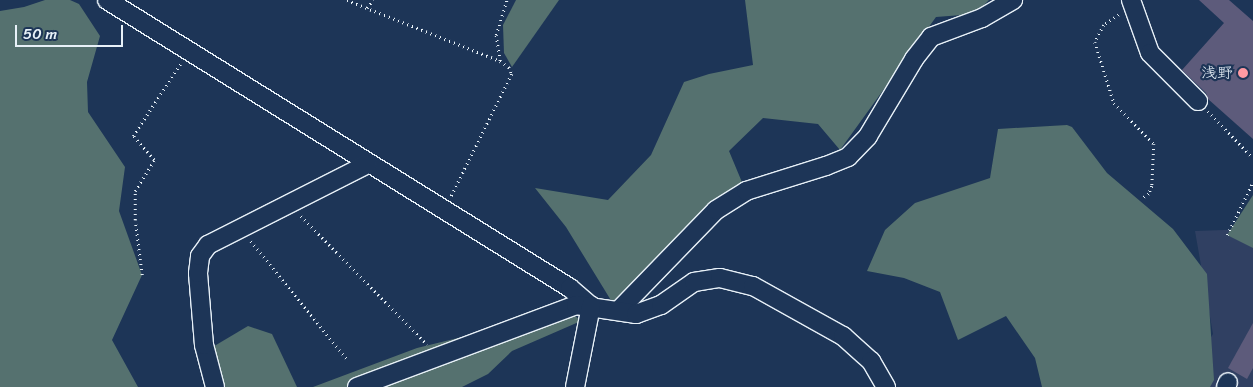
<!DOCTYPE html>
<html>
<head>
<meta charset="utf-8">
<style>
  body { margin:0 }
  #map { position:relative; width:1253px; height:387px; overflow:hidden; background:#1d3557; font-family:Sriracha,"Klee One",sans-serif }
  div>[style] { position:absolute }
  .built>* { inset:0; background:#304062 }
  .green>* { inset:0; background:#55716f }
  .building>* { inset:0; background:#5d5b7b }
  .path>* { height:2.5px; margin-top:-1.25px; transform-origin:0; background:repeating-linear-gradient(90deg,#e8f1f8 0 1px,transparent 0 5px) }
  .roads { filter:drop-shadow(1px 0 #e8f1f8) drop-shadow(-1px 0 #e8f1f8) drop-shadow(0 1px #e8f1f8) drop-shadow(0 -1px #e8f1f8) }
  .street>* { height:18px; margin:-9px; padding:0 9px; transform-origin:9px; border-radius:9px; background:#1d3557 }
  .dots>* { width:14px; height:14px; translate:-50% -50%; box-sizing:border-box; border:2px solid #1d3557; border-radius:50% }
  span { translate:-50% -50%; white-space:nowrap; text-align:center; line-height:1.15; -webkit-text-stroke:4.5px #1d3557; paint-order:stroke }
  .poi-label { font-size:16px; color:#e8f1f8 }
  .right { translate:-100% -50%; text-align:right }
  .scale { position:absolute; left:15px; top:25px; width:108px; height:22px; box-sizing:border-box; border:2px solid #e8f1f8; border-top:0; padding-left:6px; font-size:15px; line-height:18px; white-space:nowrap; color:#e8f1f8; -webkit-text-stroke:4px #1d3557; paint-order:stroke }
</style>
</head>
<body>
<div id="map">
  <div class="built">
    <div style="clip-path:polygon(1253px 229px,1253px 387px,1179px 387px,1213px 334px,1195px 231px)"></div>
  </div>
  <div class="green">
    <div style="clip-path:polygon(45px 0,70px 0,79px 4px,100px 36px,87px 82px,88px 112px,125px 167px,119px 211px,142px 275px,112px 340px,138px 387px,0 387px,0 11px,24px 7px)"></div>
    <div style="clip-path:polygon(516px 0,559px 0,512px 67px,504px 53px,503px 25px)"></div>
    <div style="clip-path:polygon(745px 0,989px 0,975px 14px,936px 17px,840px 150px,818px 124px,763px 118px,729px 151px,744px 187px,722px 194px,658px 264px,612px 302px,566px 227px,535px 188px,608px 200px,651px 155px,684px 82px,709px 74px,753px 65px)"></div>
    <div style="clip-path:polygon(1067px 125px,1072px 127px,1107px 173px,1173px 229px,1207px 274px,1214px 380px,1210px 387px,1042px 387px,1035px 358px,1006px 316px,958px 340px,940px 292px,904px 278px,867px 271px,885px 230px,915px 203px,990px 178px,998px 129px)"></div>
    <div style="clip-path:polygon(1253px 195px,1253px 248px,1227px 235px)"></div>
    <div style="clip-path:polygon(569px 311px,581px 321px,512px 351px,488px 374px,462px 387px,313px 387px,417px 348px)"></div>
    <div style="clip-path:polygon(248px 326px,272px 334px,297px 387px,224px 387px,211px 348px)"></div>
  </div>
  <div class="building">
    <div style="clip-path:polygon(1199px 0,1229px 0,1253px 21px,1253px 139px,1208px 99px,1206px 93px,1182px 70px,1224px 23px)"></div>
    <div style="clip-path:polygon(1253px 323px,1253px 368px,1247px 379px,1228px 368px)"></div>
  </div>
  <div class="path">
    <div style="left:347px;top:0;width:165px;rotate:21.7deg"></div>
    <div style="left:500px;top:61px;width:11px;rotate:34deg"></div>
    <div style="left:509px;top:67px;width:8px;rotate:67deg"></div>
    <div style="left:512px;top:74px;width:137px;rotate:116.4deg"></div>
    <div style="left:367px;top:8px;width:10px;rotate:-53deg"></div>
    <div style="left:1119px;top:15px;width:18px;rotate:146deg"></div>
    <div style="left:1104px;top:25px;width:19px;rotate:118deg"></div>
    <div style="left:1095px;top:42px;width:64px;rotate:72.7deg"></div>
    <div style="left:1114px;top:103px;width:57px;rotate:45.7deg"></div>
    <div style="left:1154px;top:144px;width:42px;rotate:92.7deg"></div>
    <div style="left:1152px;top:186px;width:9px;rotate:111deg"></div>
    <div style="left:1149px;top:194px;width:7px;rotate:146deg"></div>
    <div style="left:500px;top:61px;width:26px;rotate:-99deg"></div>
    <div style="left:496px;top:35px;width:37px;rotate:-73deg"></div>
    <div style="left:1208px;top:111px;width:65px;rotate:46.2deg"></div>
    <div style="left:301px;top:216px;width:180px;rotate:45.5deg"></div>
    <div style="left:1227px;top:235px;width:59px;rotate:-63.9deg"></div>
    <div style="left:251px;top:241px;width:152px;rotate:50.9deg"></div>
    <div style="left:142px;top:275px;width:55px;rotate:-97.3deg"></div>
    <div style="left:135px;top:220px;width:29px;rotate:-90deg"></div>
    <div style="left:135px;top:191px;width:36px;rotate:-58deg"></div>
    <div style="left:154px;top:160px;width:32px;rotate:-131deg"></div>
    <div style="left:133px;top:136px;width:87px;rotate:-56.7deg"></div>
  </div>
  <div class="roads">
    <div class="street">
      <div style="left:107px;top:0;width:545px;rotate:31.88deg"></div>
      <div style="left:570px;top:288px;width:28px;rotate:41deg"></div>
      <div style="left:1131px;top:0;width:56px;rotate:70.3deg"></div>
      <div style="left:1150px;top:53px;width:68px;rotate:45deg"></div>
      <div style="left:619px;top:310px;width:139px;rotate:-45.9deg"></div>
      <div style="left:716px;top:210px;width:36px;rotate:-32deg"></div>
      <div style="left:746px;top:191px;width:84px;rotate:-17.4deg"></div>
      <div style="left:826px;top:166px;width:24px;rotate:-22deg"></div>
      <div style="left:848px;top:157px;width:29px;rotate:-46deg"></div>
      <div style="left:868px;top:136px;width:90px;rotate:-59.1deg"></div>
      <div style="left:914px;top:59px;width:28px;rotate:-52deg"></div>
      <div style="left:931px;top:37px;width:54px;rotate:-20.4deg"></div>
      <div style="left:982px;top:18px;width:36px;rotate:-30deg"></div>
      <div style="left:215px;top:387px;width:43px;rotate:-104.7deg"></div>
      <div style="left:204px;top:345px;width:72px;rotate:-94.8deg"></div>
      <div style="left:198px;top:273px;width:17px;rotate:-83deg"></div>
      <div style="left:200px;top:256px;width:14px;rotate:-54deg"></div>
      <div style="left:208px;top:245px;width:179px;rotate:-26.9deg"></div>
      <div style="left:357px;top:387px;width:234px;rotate:-20.5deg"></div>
      <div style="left:576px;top:305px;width:61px;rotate:8.5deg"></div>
      <div style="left:636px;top:314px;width:27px;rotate:-20deg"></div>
      <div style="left:661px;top:305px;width:40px;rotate:-34.9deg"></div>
      <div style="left:694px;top:282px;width:26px;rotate:-9deg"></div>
      <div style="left:720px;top:278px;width:34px;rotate:14deg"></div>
      <div style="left:753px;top:286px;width:103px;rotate:29.1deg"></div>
      <div style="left:843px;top:336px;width:38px;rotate:42deg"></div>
      <div style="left:871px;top:361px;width:30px;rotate:60deg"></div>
      <div style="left:575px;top:387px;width:83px;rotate:-78.8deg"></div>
      <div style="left:1226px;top:387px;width:5px;rotate:-68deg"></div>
    </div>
  </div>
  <div class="dots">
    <div style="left:1243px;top:73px;background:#ff9aa2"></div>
  </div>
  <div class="poi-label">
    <span class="right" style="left:1233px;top:73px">浅野</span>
  </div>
  <div class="scale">50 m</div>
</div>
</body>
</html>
